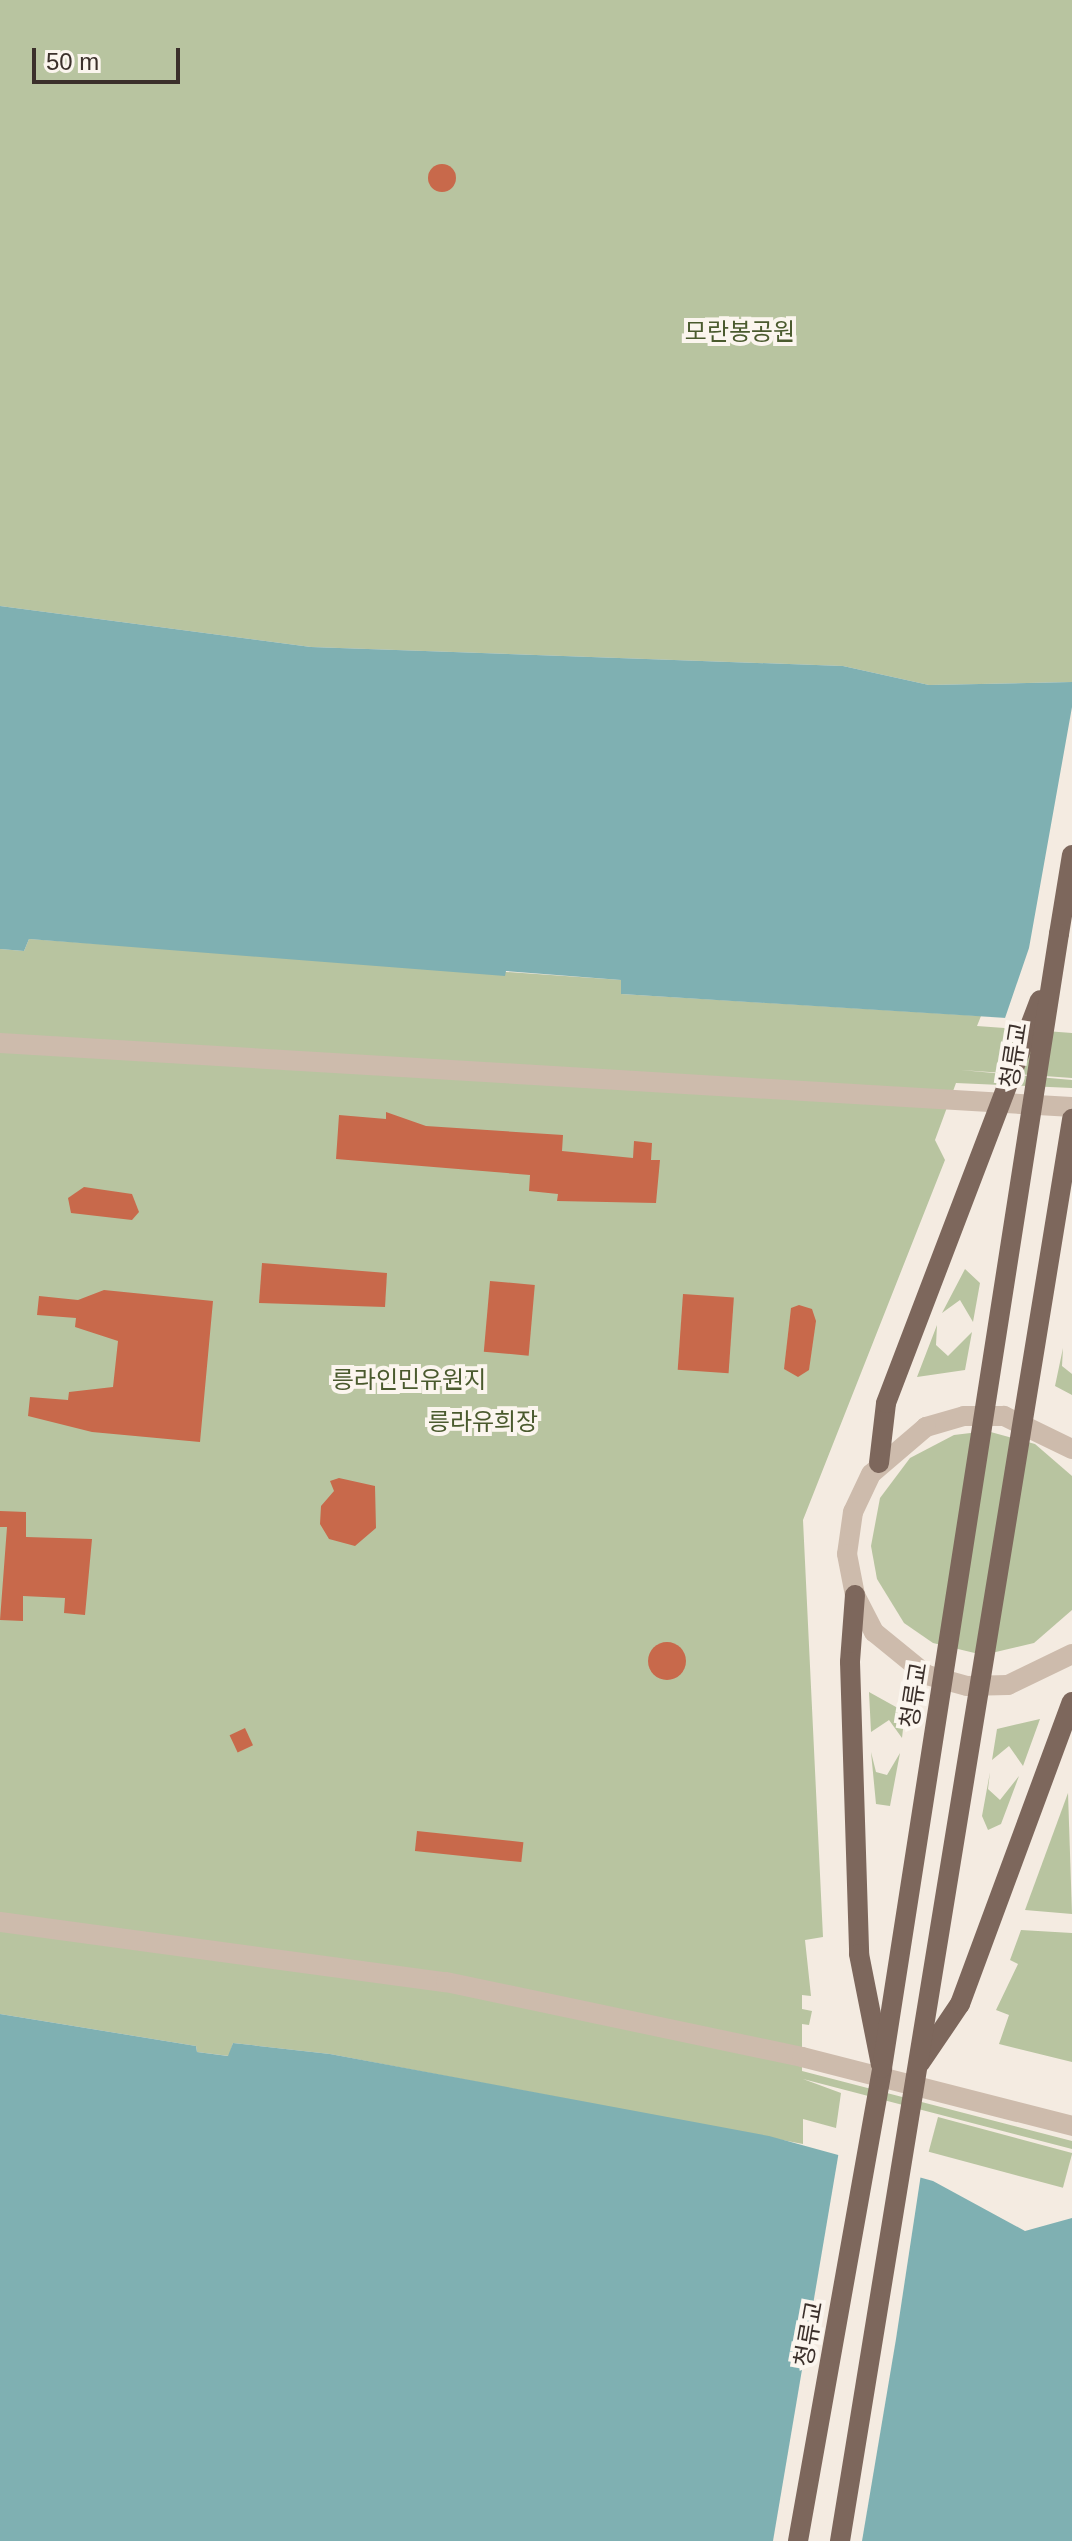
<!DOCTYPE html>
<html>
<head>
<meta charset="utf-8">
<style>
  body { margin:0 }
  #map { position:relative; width:1072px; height:2541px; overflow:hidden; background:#f4ebe1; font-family:Helvetica,"Noto Sans KR",sans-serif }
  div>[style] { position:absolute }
  .green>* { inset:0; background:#b8c4a0; transform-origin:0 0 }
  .water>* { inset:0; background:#7fb0b2 }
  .pier>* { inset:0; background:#f4ebe1 }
  .building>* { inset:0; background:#c8694b; transform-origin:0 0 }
  .round { border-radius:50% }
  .tertiary>* { height:20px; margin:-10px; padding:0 10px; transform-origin:10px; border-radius:10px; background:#cdbbac }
  .primary>* { height:20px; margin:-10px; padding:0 10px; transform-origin:10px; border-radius:10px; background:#7d675c }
  .primary-bridge>* { height:20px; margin:-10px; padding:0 10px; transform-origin:10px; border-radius:10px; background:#7d675c }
  span { translate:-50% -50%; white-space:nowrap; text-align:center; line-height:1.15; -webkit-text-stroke:8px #fbf5ee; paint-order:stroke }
  .park-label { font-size:24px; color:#4a5a2e }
  .street-label { font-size:24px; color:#3b302b }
  .scale { position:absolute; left:32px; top:48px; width:148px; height:36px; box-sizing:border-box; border:4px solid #3b302b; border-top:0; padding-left:10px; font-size:24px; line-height:28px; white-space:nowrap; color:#3b302b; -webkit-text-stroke:6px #fbf5ee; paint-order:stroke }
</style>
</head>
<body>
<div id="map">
  <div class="green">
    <div style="clip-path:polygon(0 0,1072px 0,1072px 682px,929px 685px,843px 666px,311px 647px,0 606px)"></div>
    <div style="clip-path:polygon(29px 939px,622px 980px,621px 994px,981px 1016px,977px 1026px,1072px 1033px,1072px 1078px,961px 1070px,1072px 1080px,1072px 1088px,956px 1083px,935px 1140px,945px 1160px,803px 1520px,823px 1937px,805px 1940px,811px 1996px,802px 1995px,802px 2009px,812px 2011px,809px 2025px,802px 2024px,802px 2071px,1072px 2141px,1072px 2149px,803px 2079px,841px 2093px,836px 2128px,803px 2119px,803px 2144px,330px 2054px,233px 2043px,229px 2056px,197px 2052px,196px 2046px,0 2014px,0 949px,24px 951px)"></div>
    <div style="clip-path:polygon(965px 1269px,980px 1283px,973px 1322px,960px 1300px,942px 1313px)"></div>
    <div style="clip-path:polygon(937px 1325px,936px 1345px,948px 1356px,972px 1332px,965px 1370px,917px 1377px)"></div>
    <div style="clip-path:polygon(1063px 1348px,1062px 1366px,1072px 1374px,1072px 1395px,1055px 1386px)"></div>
    <div style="clip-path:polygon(987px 1431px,1035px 1444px,1072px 1476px,1072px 1610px,1034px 1643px,983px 1655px,933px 1643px,904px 1623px,877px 1579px,871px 1546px,880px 1498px,910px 1458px,954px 1435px)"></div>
    <div style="clip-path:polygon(869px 1692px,905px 1712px,902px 1738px,889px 1720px,871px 1732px)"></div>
    <div style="clip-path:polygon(1040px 1719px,1023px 1766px,1009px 1746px,992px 1760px,997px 1729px)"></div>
    <div style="clip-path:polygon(871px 1752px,876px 1772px,887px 1775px,900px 1753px,890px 1806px,876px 1804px)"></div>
    <div style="clip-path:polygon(990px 1772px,988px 1789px,1000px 1800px,1019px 1776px,1001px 1824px,988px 1830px,982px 1816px)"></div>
    <div style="clip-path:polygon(1068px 1793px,1072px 1914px,1025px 1910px)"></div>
    <div style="clip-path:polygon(1021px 1930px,1072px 1933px,1072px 2062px,999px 2044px,1009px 2015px,996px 2010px,1018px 1964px,1010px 1960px)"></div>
    <div style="left:938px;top:2117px;width:139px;height:36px;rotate:15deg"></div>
  </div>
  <div class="water">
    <div style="clip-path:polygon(0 606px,311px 647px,843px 666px,929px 685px,1072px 682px,1072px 1022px,621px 994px,621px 980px,506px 971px,505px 976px,29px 939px,24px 951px,0 949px)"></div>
    <div style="clip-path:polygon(0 2014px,196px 2046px,197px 2052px,228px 2056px,233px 2043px,330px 2054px,769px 2136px,933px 2181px,1025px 2231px,1072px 2218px,1072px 2541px,0 2541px)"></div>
  </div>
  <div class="pier">
    <div style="clip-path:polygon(1072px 707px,1072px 1026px,1004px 1021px,1029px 948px)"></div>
    <div style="clip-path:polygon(839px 2151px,921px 2174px,896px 2339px,862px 2541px,773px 2541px)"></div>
  </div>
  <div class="building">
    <div class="round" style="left:428px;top:164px;width:28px;height:28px"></div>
    <div style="clip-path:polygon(386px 1112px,426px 1126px,563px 1135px,562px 1151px,633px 1158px,634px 1141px,652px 1143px,651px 1160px,660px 1160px,656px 1203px,557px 1201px,558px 1194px,529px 1191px,530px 1175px,336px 1159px,339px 1115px,386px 1119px)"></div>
    <div style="clip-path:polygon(84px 1187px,132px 1194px,139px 1212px,132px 1220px,71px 1213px,68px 1198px)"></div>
    <div style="clip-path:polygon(262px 1263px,387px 1273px,385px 1307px,259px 1303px)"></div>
    <div style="left:490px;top:1281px;width:45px;height:71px;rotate:5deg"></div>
    <div style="clip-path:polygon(104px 1290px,213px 1301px,200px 1442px,92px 1432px,28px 1416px,30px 1397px,68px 1400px,69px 1392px,113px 1387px,118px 1341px,75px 1327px,76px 1318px,37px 1315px,39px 1296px,78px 1300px)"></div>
    <div style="left:683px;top:1294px;width:51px;height:76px;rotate:4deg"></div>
    <div style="clip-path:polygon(799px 1305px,812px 1309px,816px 1321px,809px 1370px,798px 1377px,784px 1369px,791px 1308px)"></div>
    <div style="clip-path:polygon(339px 1478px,375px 1486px,376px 1528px,355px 1546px,329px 1539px,320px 1524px,321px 1506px,334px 1491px,330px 1481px)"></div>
    <div style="clip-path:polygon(0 1511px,26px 1512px,26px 1537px,92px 1539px,85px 1615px,64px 1613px,65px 1598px,23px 1596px,23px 1621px,0 1620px,7px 1527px,0 1527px)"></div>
    <div class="round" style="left:648px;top:1642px;width:38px;height:38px"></div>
    <div style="left:245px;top:1728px;width:19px;height:17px;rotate:65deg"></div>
    <div style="left:417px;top:1831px;width:107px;height:20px;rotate:6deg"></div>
  </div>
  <div class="tertiary">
    <div style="left:0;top:1043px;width:1074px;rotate:3.42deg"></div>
    <div style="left:1072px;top:1449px;width:76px;rotate:-154.1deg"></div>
    <div style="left:1004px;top:1416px;width:40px;rotate:180deg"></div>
    <div style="left:964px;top:1416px;width:40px;rotate:164deg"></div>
    <div style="left:926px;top:1427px;width:72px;rotate:139.5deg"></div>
    <div style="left:871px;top:1474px;width:42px;rotate:115.3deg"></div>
    <div style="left:853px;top:1512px;width:42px;rotate:98.1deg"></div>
    <div style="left:847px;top:1554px;width:42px;rotate:79deg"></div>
    <div style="left:855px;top:1595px;width:42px;rotate:62.8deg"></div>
    <div style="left:874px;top:1632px;width:68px;rotate:39.1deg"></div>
    <div style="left:927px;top:1675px;width:41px;rotate:15.4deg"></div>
    <div style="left:967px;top:1686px;width:41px;rotate:-1.4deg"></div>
    <div style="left:1008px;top:1685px;width:71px;rotate:-25.8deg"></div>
    <div style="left:0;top:1922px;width:450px;rotate:7.7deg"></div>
    <div style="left:446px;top:1982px;width:364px;rotate:11.9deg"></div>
    <div style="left:802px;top:2057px;width:279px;rotate:14.3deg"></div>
  </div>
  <div class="primary">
    <div style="left:1059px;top:934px;width:80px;rotate:-80.7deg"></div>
    <div style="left:855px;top:1595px;width:67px;rotate:94.3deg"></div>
    <div style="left:850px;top:1662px;width:292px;rotate:88.2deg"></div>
    <div style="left:859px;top:1954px;width:113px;rotate:78.8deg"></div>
    <div style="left:920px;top:2063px;width:71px;rotate:-55.9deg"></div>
    <div style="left:960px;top:2004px;width:322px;rotate:-69.7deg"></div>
  </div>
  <div class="primary-bridge">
    <div style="left:879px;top:1463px;width:60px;rotate:-83.3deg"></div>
    <div style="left:886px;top:1403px;width:431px;rotate:-69.1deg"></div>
    <div style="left:798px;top:2541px;width:480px;rotate:-79.9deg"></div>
    <div style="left:882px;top:2068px;width:1148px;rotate:-81.13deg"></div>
    <div style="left:840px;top:2541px;width:1441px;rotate:-80.73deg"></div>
  </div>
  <div class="park-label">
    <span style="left:740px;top:332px">모란봉공원</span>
    <span style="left:409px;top:1380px">릉라인민유원지</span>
    <span style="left:483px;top:1422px">릉라유희장</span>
  </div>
  <div class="street-label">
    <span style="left:1014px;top:1055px;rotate:-81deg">청류교</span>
    <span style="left:914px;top:1695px;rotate:-81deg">청류교</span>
    <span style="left:809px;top:2334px;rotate:-80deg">청류교</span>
  </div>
  <div class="scale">50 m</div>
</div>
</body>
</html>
